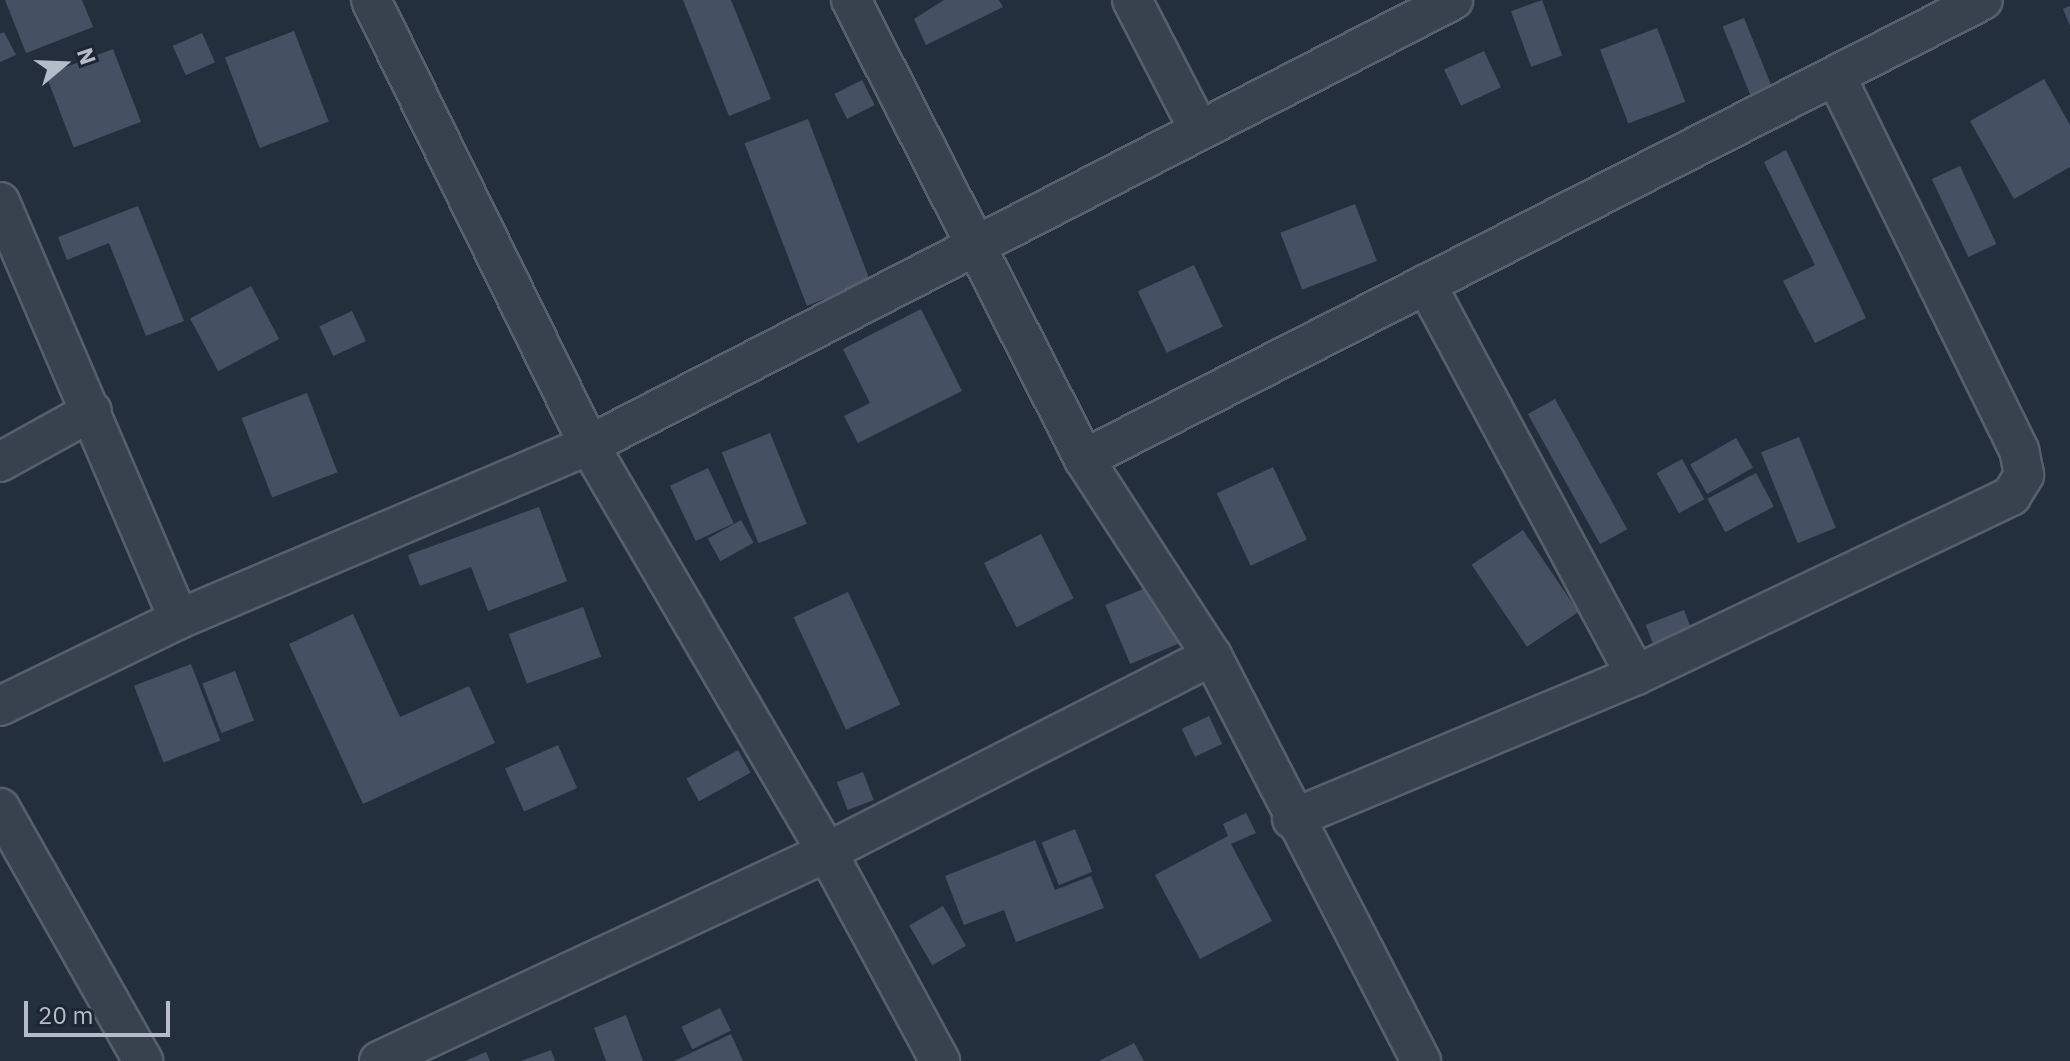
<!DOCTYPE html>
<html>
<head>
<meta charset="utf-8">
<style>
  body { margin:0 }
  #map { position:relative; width:2070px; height:1061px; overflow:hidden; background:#242f3e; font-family:"IBM Plex Sans",sans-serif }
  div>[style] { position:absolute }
  .building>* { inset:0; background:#455162; transform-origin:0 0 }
  .roads { filter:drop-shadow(2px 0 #565f6c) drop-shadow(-2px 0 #565f6c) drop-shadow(0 2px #565f6c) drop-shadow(0 -2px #565f6c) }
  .minor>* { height:38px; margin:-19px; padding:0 19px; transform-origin:19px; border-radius:19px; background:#38414e }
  span { translate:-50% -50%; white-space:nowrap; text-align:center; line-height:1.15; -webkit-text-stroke:7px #1d2633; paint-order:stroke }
  .north { position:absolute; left:24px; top:24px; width:80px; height:80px; -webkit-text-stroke:6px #1d2633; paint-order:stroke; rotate:71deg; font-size:22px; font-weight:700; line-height:32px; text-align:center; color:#b4bcc9 }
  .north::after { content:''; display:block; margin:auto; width:28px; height:36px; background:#b4bcc9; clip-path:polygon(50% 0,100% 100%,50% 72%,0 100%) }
  .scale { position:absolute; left:24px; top:1001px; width:146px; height:36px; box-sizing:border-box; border:4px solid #b4bcc9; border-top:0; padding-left:10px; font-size:24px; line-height:28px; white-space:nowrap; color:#b4bcc9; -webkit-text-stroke:6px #1d2633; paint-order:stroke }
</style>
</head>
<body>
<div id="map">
  <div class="building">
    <div style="clip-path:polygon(5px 0,82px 0,93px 27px,26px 53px)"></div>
    <div style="clip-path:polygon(683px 0,731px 0,771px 99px,729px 116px)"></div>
    <div style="clip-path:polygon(944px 0,999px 0,1003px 7px,926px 45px,914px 19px)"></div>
    <div style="left:1542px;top:0;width:59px;height:33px;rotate:70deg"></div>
    <div style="clip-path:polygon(2070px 6px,2070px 26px,2063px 9px)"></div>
    <div style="left:1744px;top:18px;width:76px;height:23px;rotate:68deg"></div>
    <div style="left:1657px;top:28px;width:79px;height:61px;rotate:69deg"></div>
    <div style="left:294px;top:31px;width:97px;height:74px;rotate:69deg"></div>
    <div style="clip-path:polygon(4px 32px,16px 55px,0 62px,0 34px)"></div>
    <div style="left:202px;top:33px;width:32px;height:32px;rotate:66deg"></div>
    <div style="left:113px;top:49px;width:78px;height:72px;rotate:69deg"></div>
    <div style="left:1484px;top:51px;width:40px;height:44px;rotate:65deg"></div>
    <div style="clip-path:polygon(2044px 79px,2070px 125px,2070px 167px,2014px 199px,1970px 121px)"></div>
    <div style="left:862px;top:80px;width:28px;height:31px;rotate:63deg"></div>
    <div style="left:808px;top:119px;width:174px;height:68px;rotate:69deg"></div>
    <div style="clip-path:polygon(1786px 150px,1866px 318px,1815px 343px,1783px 281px,1815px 265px,1764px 162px)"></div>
    <div style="left:1960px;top:166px;width:86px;height:31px;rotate:65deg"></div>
    <div style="left:1355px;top:204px;width:61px;height:80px;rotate:69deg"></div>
    <div style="clip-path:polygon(138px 206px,184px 321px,146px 336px,109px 243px,67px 260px,58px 237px)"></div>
    <div style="left:1194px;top:265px;width:68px;height:62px;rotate:65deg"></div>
    <div style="left:251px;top:286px;width:60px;height:69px;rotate:62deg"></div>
    <div style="clip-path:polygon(921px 309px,962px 391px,858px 443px,844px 416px,870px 403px,843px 349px)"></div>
    <div style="left:352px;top:311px;width:33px;height:36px;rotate:65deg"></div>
    <div style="left:307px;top:393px;width:85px;height:70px;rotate:69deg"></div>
    <div style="left:1555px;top:399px;width:149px;height:31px;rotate:61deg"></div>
    <div style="left:770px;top:433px;width:98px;height:52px;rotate:68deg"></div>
    <div style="left:1799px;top:437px;width:98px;height:41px;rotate:68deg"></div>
    <div style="left:1736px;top:438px;width:34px;height:53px;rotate:60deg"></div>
    <div style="left:1682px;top:459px;width:46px;height:29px;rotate:61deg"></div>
    <div style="left:1273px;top:467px;width:80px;height:62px;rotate:65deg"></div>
    <div style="left:708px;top:468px;width:61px;height:42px;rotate:65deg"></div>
    <div style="left:1756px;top:473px;width:38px;height:55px;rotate:62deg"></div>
    <div style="clip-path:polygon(539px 507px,567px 581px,488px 611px,471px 567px,420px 586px,408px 555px)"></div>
    <div style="left:741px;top:520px;width:26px;height:38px;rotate:61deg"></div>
    <div style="left:1523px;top:530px;width:99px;height:62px;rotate:56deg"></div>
    <div style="left:1041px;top:534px;width:72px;height:64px;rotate:63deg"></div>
    <div style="left:1155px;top:584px;width:64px;height:54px;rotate:67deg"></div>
    <div style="left:848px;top:592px;width:124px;height:60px;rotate:65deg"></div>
    <div style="left:583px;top:607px;width:53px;height:79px;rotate:70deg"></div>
    <div style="left:1684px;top:610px;width:34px;height:41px;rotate:69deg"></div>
    <div style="clip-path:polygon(353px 614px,400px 717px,469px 686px,495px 743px,363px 804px,289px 644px)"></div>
    <div style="left:191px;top:664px;width:82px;height:61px;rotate:69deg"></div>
    <div style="left:235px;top:671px;width:53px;height:35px;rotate:69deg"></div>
    <div style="left:1209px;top:716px;width:31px;height:30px;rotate:65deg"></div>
    <div style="left:558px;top:745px;width:47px;height:58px;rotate:66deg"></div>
    <div style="left:738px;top:750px;width:26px;height:59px;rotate:61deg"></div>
    <div style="left:863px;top:772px;width:30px;height:28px;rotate:69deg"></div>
    <div style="clip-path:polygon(1246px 813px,1256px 833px,1231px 844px,1272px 921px,1200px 959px,1155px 875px,1228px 836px,1223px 824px)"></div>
    <div style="left:1075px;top:829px;width:46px;height:36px;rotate:68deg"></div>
    <div style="clip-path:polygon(1035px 840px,1055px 890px,1091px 876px,1104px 908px,1016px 942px,1004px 910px,964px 925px,945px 876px)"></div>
    <div style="left:943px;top:906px;width:46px;height:39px;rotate:60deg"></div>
    <div style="left:720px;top:1008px;width:25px;height:43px;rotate:64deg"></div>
    <div style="clip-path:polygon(626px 1015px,643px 1061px,606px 1061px,594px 1028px)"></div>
    <div style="clip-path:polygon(731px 1034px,743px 1061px,674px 1061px)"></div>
    <div style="clip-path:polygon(1134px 1043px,1144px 1061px,1099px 1061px)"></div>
    <div style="clip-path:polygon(551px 1050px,555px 1061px,521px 1061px)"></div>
    <div style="clip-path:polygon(486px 1052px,490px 1061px,465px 1061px)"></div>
  </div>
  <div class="roads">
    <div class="minor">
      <div style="left:371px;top:0;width:496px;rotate:63.9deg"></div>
      <div style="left:589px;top:445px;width:471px;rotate:59.7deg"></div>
      <div style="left:827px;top:852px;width:238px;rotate:61.6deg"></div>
      <div style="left:851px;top:0;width:515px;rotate:63.09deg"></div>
      <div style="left:1084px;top:459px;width:235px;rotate:57deg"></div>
      <div style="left:1212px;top:656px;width:456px;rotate:62.7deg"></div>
      <div style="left:1132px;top:0;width:146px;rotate:62.7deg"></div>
      <div style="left:0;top:202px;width:454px;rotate:66.8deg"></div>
      <div style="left:1426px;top:284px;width:444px;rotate:61.8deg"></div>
      <div style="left:1084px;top:459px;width:1009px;rotate:-27.05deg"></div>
      <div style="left:0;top:462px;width:105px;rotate:-29deg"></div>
      <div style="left:0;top:706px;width:199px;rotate:-25.9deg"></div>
      <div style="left:179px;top:619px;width:445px;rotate:-23deg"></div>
      <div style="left:589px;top:445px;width:972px;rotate:-27.25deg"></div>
      <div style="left:0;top:808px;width:291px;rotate:60.5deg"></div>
      <div style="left:1292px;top:819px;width:373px;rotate:-22.7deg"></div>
      <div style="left:1636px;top:675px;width:416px;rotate:-25.5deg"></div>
      <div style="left:2011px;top:496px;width:25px;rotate:-58deg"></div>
      <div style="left:2024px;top:475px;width:25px;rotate:-101deg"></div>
      <div style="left:2019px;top:450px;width:416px;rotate:-116.1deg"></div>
      <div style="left:379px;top:1061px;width:494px;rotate:-25deg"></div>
      <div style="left:827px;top:852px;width:432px;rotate:-27deg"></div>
    </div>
  </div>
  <div class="north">N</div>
  <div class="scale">20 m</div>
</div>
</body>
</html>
